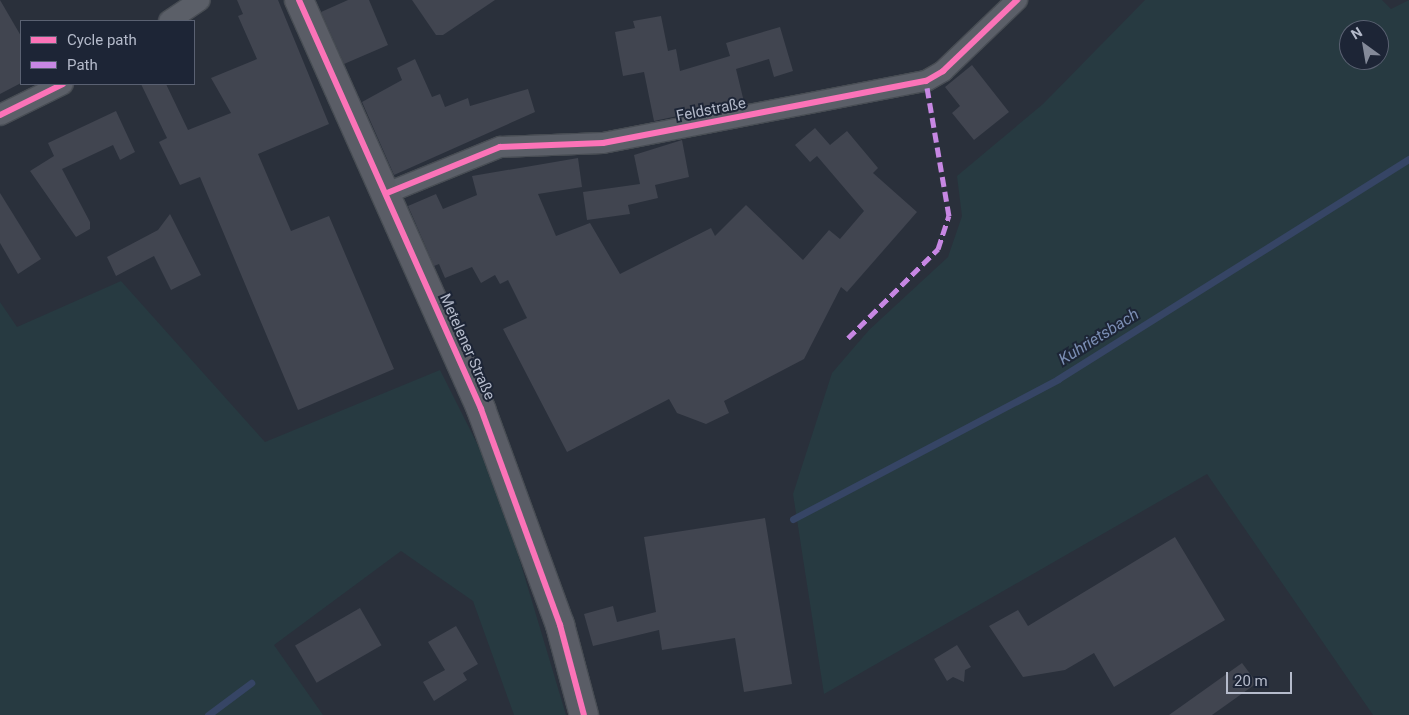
<!DOCTYPE html>
<html>
<head>
<meta charset="utf-8">
<style>
  body { margin:0 }
  #map { position:relative; width:1409px; height:715px; overflow:hidden; background:#2a303b; font-family:Roboto,sans-serif }
  div>[style] { position:absolute }
  .green>* { inset:0; background:#273a41 }
  .stream>* { height:7px; margin:-3.5px; padding:0 3.5px; transform-origin:3.5px; border-radius:3.5px; background:#364565 }
  .building>* { inset:0; background:#414550; transform-origin:0 0 }
  .roads { filter:drop-shadow(1px 0 #484d54) drop-shadow(-1px 0 #484d54) drop-shadow(0 1px #484d54) drop-shadow(0 -1px #484d54) }
  .minor>* { height:20px; margin:-10px; padding:0 10px; transform-origin:10px; border-radius:10px; background:#5b5f68 }
  .secondary>* { height:28px; margin:-14px; padding:0 14px; transform-origin:14px; border-radius:14px; background:#5a5d66 }
  .quiet>* { height:5px; margin-top:-2.5px; transform-origin:0; background:repeating-linear-gradient(90deg,#c787e3 0 10px,transparent 0 15px) }
  .cycleway>* { height:6px; margin:-3px; padding:0 3px; transform-origin:3px; border-radius:3px; background:#fb73b8 }
  span { translate:-50% -50%; white-space:nowrap; text-align:center; line-height:1.15; -webkit-text-stroke:4px #1d2536; paint-order:stroke }
  .street-label { font-size:15px; color:#b5bbcb }
  .water-label { font-size:16px; color:#7b8eb4; font-style:italic }
  .legend { position:absolute; left:20px; top:20px; width:175px; height:65px; box-sizing:border-box; background:#1d2536; border:1px solid #5a6172; margin:0; padding:6px 9px; list-style:none; font-size:15px; color:#b5bbcb }
  .legend li { display:flex; align-items:center; gap:10px; height:25px }
  .legend b { width:25px; border:1px solid #5a6172 }
  .north { position:absolute; left:1339px; top:20px; width:50px; height:50px; box-sizing:border-box; background:#1d2536; border:1px solid #5a6172; border-radius:50%; rotate:328deg; font-size:14px; font-weight:700; line-height:20px; text-align:center; color:#b5bbcb }
  .north::after { content:''; display:block; margin:auto; width:18px; height:22px; background:#848a99; clip-path:polygon(50% 0,100% 100%,50% 72%,0 100%) }
  .scale { position:absolute; left:1226px; top:672px; width:66px; height:22px; box-sizing:border-box; border:2px solid #b5bbcb; border-top:0; padding-left:6px; font-size:15px; line-height:18px; white-space:nowrap; color:#b5bbcb; -webkit-text-stroke:4px #1d2536; paint-order:stroke }
</style>
</head>
<body>
<div id="map">
  <div class="green">
    <div style="clip-path:polygon(evenodd,1145px 0,1382px 0,1391px 9px,1409px 0,1409px 715px,1373px 715px,1207px 474px,824px 694px,793px 494px,832px 373px,869px 330px,948px 257px,962px 216px,957px 176px,1043px 104px,1145px 0,1349px 30px,1379px 30px,1379px 60px,1349px 60px,1349px 30px)"></div>
    <div style="clip-path:polygon(121px 281px,265px 442px,440px 370px,496px 481px,566px 715px,514px 715px,473px 601px,401px 551px,274px 645px,323px 715px,0 715px,0 302px,17px 327px)"></div>
  </div>
  <div class="stream">
    <div style="left:793px;top:519px;width:300px;rotate:-27.8deg"></div>
    <div style="left:1058px;top:379px;width:414px;rotate:-32.1deg"></div>
    <div style="left:208px;top:715px;width:54px;rotate:-36.7deg"></div>
  </div>
  <div class="building">
    <div style="clip-path:polygon(0 0,21px 36px,21px 83px,0 94px)"></div>
    <div style="clip-path:polygon(237px 0,278px 0,329px 124px,258px 154px,291px 231px,329px 216px,394px 369px,298px 410px,200px 177px,180px 185px,159px 142px,167px 138px,141px 84px,166px 84px,188px 130px,231px 113px,211px 78px,257px 59px,238px 16px,243px 14px)"></div>
    <div style="clip-path:polygon(348px 0,369px 0,388px 45px,344px 64px,321px 12px)"></div>
    <div style="clip-path:polygon(412px 0,495px 0,443px 35px,436px 35px)"></div>
    <div style="clip-path:polygon(661px 16px,668px 51px,676px 49px,680px 71px,730px 56px,726px 43px,780px 27px,793px 71px,774px 77px,769px 59px,736px 69px,744px 102px,654px 121px,644px 72px,623px 76px,615px 32px,635px 28px,633px 21px)"></div>
    <div style="clip-path:polygon(415px 59px,432px 97px,440px 94px,445px 107px,468px 98px,470px 106px,528px 89px,535px 112px,394px 175px,362px 102px,402px 80px,397px 68px)"></div>
    <div style="clip-path:polygon(972px 65px,1009px 112px,974px 140px,952px 113px,960px 106px,945px 87px)"></div>
    <div style="clip-path:polygon(116px 111px,135px 152px,120px 160px,113px 145px,62px 169px,90px 222px,90px 229px,76px 237px,30px 171px,54px 156px,48px 143px)"></div>
    <div style="clip-path:polygon(815px 128px,830px 145px,847px 131px,878px 168px,873px 173px,917px 212px,847px 292px,841px 287px,804px 359px,724px 401px,729px 413px,706px 424px,677px 413px,669px 399px,567px 452px,503px 329px,527px 318px,508px 280px,500px 284px,495px 275px,481px 283px,472px 267px,445px 278px,439px 264px,434px 266px,408px 206px,436px 194px,443px 209px,477px 195px,472px 176px,578px 158px,582px 187px,538px 194px,556px 236px,590px 223px,620px 274px,711px 228px,715px 236px,746px 205px,803px 260px,829px 230px,840px 239px,864px 211px,817px 156px,810px 162px,795px 145px)"></div>
    <div style="clip-path:polygon(682px 140px,689px 177px,655px 185px,658px 198px,628px 205px,630px 214px,587px 220px,583px 192px,640px 184px,634px 155px)"></div>
    <div style="clip-path:polygon(0 193px,41px 259px,18px 274px,0 243px)"></div>
    <div style="clip-path:polygon(170px 214px,201px 275px,171px 290px,154px 256px,116px 276px,107px 257px,158px 230px)"></div>
    <div style="clip-path:polygon(765px 518px,792px 684px,744px 692px,735px 638px,662px 650px,659px 630px,593px 646px,584px 614px,613px 606px,617px 622px,656px 612px,644px 537px)"></div>
    <div style="clip-path:polygon(1175px 537px,1225px 620px,1114px 687px,1094px 653px,1065px 670px,1023px 677px,989px 626px,1018px 610px,1028px 626px)"></div>
    <div style="left:360px;top:608px;width:43px;height:75px;rotate:60deg"></div>
    <div style="clip-path:polygon(456px 626px,478px 664px,463px 673px,467px 680px,434px 701px,423px 682px,445px 670px,428px 642px)"></div>
    <div style="clip-path:polygon(957px 645px,971px 667px,965px 670px,964px 682px,953px 677px,947px 681px,934px 659px)"></div>
    <div style="clip-path:polygon(1242px 663px,1257px 683px,1212px 715px,1169px 715px)"></div>
  </div>
  <div class="roads">
    <div class="minor">
      <div style="left:169px;top:21px;width:37px;rotate:-34deg"></div>
      <div style="left:0;top:115px;width:70px;rotate:-26.2deg"></div>
      <div style="left:387px;top:193px;width:122px;rotate:-22.2deg"></div>
      <div style="left:500px;top:147px;width:103px;rotate:-2.2deg"></div>
      <div style="left:603px;top:143px;width:329px;rotate:-10.9deg"></div>
      <div style="left:926px;top:81px;width:20px;rotate:-30deg"></div>
      <div style="left:943px;top:71px;width:103px;rotate:-43.8deg"></div>
    </div>
    <div class="secondary">
      <div style="left:299px;top:0;width:448px;rotate:66deg"></div>
      <div style="left:481px;top:409px;width:230px;rotate:69.9deg"></div>
      <div style="left:560px;top:625px;width:93px;rotate:75.1deg"></div>
    </div>
  </div>
  <div class="quiet">
    <div style="left:848px;top:338px;width:127px;rotate:-44.7deg"></div>
    <div style="left:938px;top:249px;width:35px;rotate:-72deg"></div>
    <div style="left:949px;top:216px;width:137px;rotate:-99.7deg"></div>
  </div>
  <div class="cycleway">
    <div style="left:299px;top:0;width:448px;rotate:66deg"></div>
    <div style="left:481px;top:409px;width:230px;rotate:69.9deg"></div>
    <div style="left:560px;top:625px;width:93px;rotate:75.1deg"></div>
    <div style="left:0;top:115px;width:70px;rotate:-26.2deg"></div>
    <div style="left:387px;top:193px;width:122px;rotate:-22.2deg"></div>
    <div style="left:500px;top:147px;width:103px;rotate:-2.2deg"></div>
    <div style="left:603px;top:143px;width:329px;rotate:-10.9deg"></div>
    <div style="left:926px;top:81px;width:20px;rotate:-30deg"></div>
    <div style="left:943px;top:71px;width:103px;rotate:-43.8deg"></div>
  </div>
  <div class="street-label">
    <span style="left:711px;top:110px;rotate:-11deg">Feldstraße</span>
    <span style="left:467px;top:347px;rotate:66deg">Metelener Straße</span>
  </div>
  <div class="water-label">
    <span style="left:1099px;top:337px;rotate:-32deg">Kuhrietsbach</span>
  </div>
  <ul class="legend">
  <li><b style="height:6px;background:#fb73b8"></b>Cycle path</li>
  <li><b style="height:6px;background:#c787e3"></b>Path</li>
  </ul>
  <div class="north">N</div>
  <div class="scale">20 m</div>
</div>
</body>
</html>
